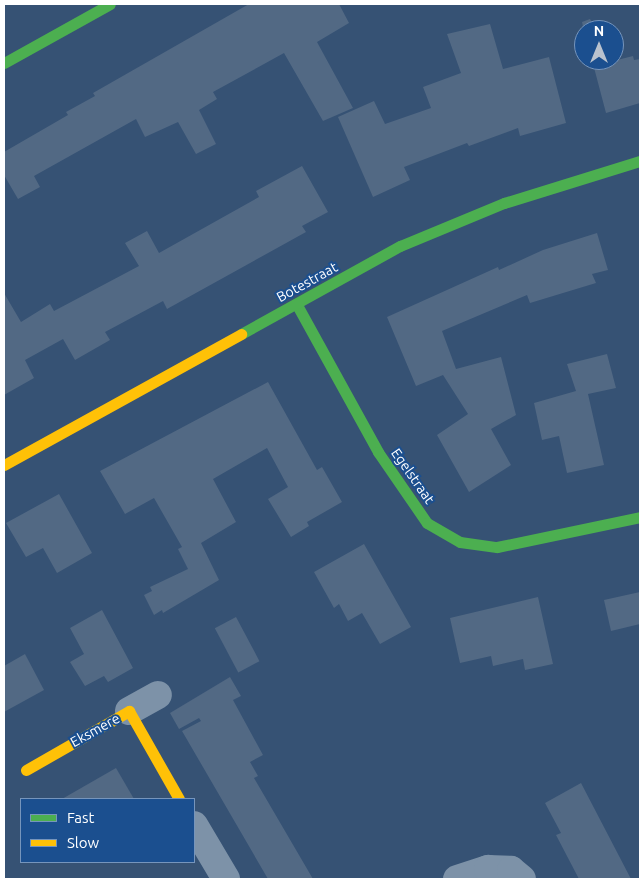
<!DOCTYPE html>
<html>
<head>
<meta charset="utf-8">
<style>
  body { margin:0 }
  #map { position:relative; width:644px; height:883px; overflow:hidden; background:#365274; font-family:Ubuntu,sans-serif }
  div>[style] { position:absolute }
  .building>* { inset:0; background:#526984; transform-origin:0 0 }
  .street>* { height:28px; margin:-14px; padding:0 14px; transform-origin:14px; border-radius:14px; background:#7d92a8 }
  .fast>* { height:11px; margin:-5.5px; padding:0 5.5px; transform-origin:5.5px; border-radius:5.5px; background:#4caf50 }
  .slow>* { height:11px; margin:-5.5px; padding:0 5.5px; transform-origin:5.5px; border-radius:5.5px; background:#ffc107 }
  span { translate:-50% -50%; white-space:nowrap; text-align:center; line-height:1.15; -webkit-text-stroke:4px #1b4f8f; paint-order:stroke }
  .street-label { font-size:14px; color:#fff }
  .frame { position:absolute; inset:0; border:5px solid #fff; pointer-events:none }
  .legend { position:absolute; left:20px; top:798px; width:175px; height:65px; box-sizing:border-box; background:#1b4f8f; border:1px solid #7695bc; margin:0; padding:6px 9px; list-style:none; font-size:15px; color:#fff }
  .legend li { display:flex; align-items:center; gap:10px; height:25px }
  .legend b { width:25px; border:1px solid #7695bc }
  .north { position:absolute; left:574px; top:20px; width:50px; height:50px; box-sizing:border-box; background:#1b4f8f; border:1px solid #7695bc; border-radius:50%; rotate:0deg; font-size:14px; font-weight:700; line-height:20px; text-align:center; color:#fff }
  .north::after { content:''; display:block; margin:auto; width:18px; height:22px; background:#b9c2ce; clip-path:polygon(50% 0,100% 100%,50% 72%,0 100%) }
</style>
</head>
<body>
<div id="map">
  <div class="building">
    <div style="clip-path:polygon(249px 4px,339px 4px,349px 23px,317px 42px,353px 108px,323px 121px,284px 53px,213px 92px,217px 99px,199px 110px,216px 144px,196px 154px,178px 122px,145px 137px,136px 119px,34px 176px,40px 187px,18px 199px,4px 175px,4px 152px,68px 115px,66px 112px,95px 96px,93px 93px)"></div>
    <div style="clip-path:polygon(590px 19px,596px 30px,584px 31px,582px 22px)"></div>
    <div style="clip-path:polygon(490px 24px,503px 69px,549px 57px,566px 123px,520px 136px,518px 128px,469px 146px,467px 143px,404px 167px,410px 180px,373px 197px,338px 117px,374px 101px,385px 124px,431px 108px,423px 87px,461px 73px,447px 34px)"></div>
    <div style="clip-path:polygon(633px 56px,634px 60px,640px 59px,640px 103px,606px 113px,592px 60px,613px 61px)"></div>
    <div style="clip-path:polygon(302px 166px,328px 212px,302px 226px,306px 232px,167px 309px,163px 301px,105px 332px,110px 340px,75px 360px,63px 339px,25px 360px,34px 378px,4px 395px,4px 293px,21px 322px,50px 304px,54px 311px,139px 266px,125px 243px,147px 231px,159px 253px,259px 197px,256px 191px)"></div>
    <div style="clip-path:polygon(597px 233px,608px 270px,592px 274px,596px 283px,530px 303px,527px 295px,442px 331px,456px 369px,501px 357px,516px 415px,491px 429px,511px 465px,469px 492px,437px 435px,468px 414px,443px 375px,416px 386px,387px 317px,498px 267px,499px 270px,543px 250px)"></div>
    <div style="clip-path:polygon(607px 354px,616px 388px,588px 394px,604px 465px,567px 473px,559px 436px,542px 440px,534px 403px,576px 391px,567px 364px)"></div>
    <div style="clip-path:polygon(268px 382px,317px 470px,322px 467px,342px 502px,307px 522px,309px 526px,291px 537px,268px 499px,288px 487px,267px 448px,213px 479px,236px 522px,201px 543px,219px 580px,163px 613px,162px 610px,154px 615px,144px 595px,152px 591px,150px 587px,188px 569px,178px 549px,182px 547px,154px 498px,125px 514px,100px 471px)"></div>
    <div style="clip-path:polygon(59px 494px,92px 553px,57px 573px,43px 548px,26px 557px,6px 523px)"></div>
    <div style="clip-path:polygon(364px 544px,411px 627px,380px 644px,362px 613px,348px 621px,339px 604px,334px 608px,314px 572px)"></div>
    <div style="clip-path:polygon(640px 592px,640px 624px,611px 631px,604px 600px)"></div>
    <div style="clip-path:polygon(538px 597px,553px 664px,525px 670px,523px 659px,493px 666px,491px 656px,460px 663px,450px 618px)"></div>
    <div style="clip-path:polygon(102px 610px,133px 668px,108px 682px,104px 676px,85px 686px,70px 662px,84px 654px,70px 628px)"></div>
    <div style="left:236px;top:617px;width:50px;height:24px;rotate:62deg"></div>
    <div style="clip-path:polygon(25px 654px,44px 690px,4px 712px,4px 666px)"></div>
    <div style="clip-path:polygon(230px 677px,241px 696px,233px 700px,263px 755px,250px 762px,258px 776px,254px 778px,313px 879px,268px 879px,182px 731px,201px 721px,199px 718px,179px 729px,170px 713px)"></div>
    <div style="clip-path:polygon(116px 768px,134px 799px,62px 799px)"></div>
    <div style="clip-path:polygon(581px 783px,631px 879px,579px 879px,556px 835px,561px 833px,545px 803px)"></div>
  </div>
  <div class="street">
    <div style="left:129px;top:711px;width:33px;rotate:-29deg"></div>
    <div style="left:194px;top:825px;width:63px;rotate:59.3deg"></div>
    <div style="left:457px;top:879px;width:33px;rotate:-18deg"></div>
    <div style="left:488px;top:869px;width:23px;rotate:2deg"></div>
    <div style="left:511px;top:870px;width:14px;rotate:39deg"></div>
  </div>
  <div class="fast">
    <div style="left:4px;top:63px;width:121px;rotate:-29.1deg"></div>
    <div style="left:297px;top:305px;width:168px;rotate:61.1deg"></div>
    <div style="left:378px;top:452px;width:86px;rotate:55.4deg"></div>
    <div style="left:427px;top:523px;width:38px;rotate:30deg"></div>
    <div style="left:460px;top:542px;width:37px;rotate:8deg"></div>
    <div style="left:497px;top:547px;width:146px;rotate:-11.8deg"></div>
    <div style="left:241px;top:334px;width:182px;rotate:-29deg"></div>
    <div style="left:400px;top:246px;width:113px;rotate:-22.5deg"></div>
    <div style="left:504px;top:203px;width:142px;rotate:-17.2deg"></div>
  </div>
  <div class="slow">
    <div style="left:4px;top:465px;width:271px;rotate:-28.9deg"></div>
    <div style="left:26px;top:770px;width:119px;rotate:-29.8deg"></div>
    <div style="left:129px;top:711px;width:101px;rotate:60.4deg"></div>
  </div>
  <div class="street-label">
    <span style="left:307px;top:282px;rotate:-29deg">Botestraat</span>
    <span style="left:413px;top:476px;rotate:55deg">Egelstraat</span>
    <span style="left:95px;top:730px;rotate:-29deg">Eksmere</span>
  </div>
  <div class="frame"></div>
  <ul class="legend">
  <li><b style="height:6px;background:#4caf50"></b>Fast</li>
  <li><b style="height:6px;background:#ffc107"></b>Slow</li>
  </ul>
  <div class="north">N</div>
</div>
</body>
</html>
